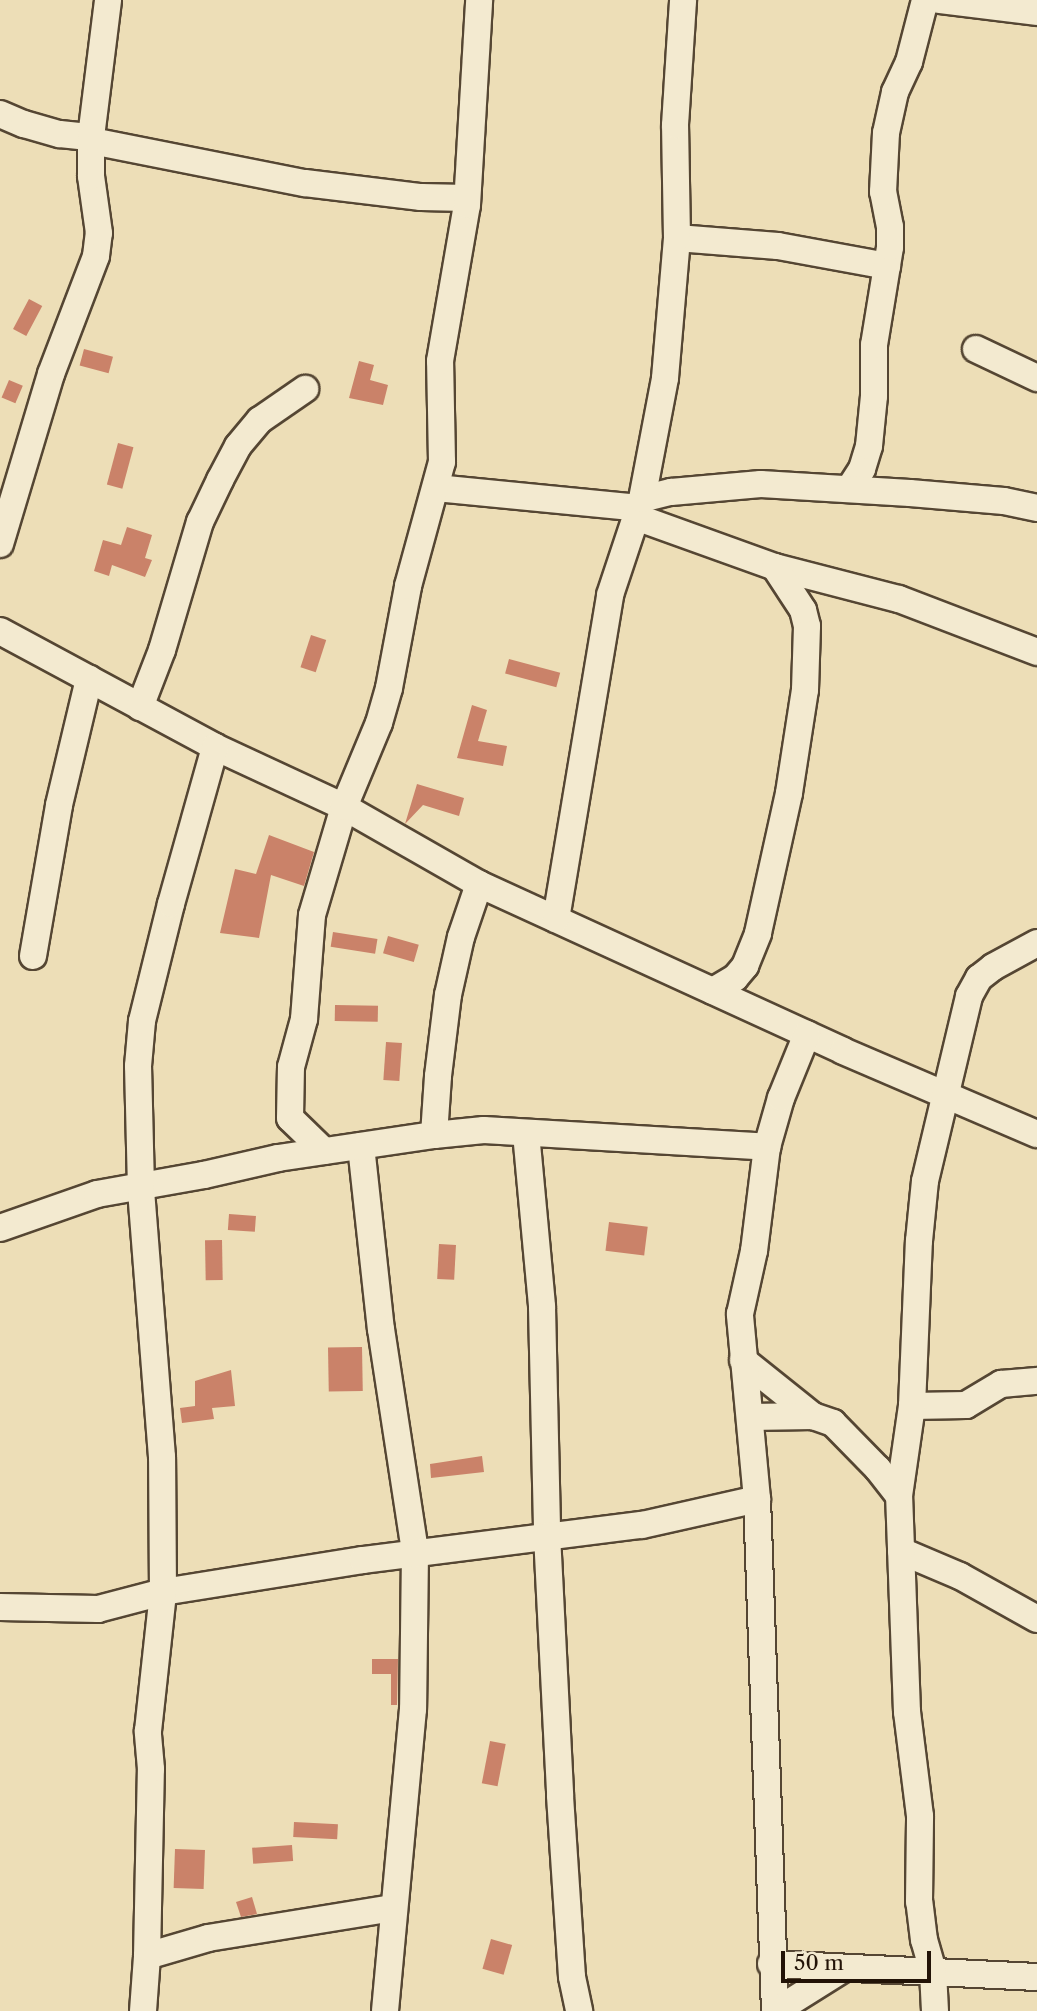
<!DOCTYPE html>
<html>
<head>
<meta charset="utf-8">
<style>
  body { margin:0 }
  #map { position:relative; width:1037px; height:2011px; overflow:hidden; background:#eddeb7; font-family:"Libre Caslon Text",serif }
  div>[style] { position:absolute }
  .building>* { inset:0; background:#ca8269; transform-origin:0 0 }
  .roads { filter:drop-shadow(2px 0 #554633) drop-shadow(-2px 0 #554633) drop-shadow(0 2px #554633) drop-shadow(0 -2px #554633) }
  .minor>* { height:26px; margin:-13px; padding:0 13px; transform-origin:13px; border-radius:13px; background:#f3ead0 }
  span { translate:-50% -50%; white-space:nowrap; text-align:center; line-height:1.15; -webkit-text-stroke:5px #f3ead0; paint-order:stroke }
  .scale { position:absolute; left:781px; top:1951px; width:150px; height:32px; box-sizing:border-box; border:4px solid #221307; border-top:0; padding-left:9px; font-size:21px; line-height:24px; white-space:nowrap; color:#221307; -webkit-text-stroke:5px #f3ead0; paint-order:stroke }
</style>
</head>
<body>
<div id="map">
  <div class="building">
    <div style="left:29px;top:299px;width:15px;height:34px;rotate:28deg"></div>
    <div style="left:84px;top:349px;width:30px;height:17px;rotate:15deg"></div>
    <div style="clip-path:polygon(359px 361px,374px 365px,370px 380px,388px 385px,383px 405px,349px 398px)"></div>
    <div style="left:9px;top:380px;width:15px;height:19px;rotate:23deg"></div>
    <div style="left:118px;top:443px;width:16px;height:43px;rotate:15deg"></div>
    <div style="clip-path:polygon(127px 527px,152px 535px,145px 558px,152px 560px,145px 577px,112px 565px,109px 576px,94px 571px,103px 540px,121px 545px)"></div>
    <div style="left:311px;top:635px;width:16px;height:34px;rotate:18deg"></div>
    <div style="left:509px;top:659px;width:53px;height:15px;rotate:15deg"></div>
    <div style="clip-path:polygon(472px 705px,487px 710px,478px 741px,507px 746px,503px 766px,457px 758px)"></div>
    <div style="clip-path:polygon(417px 784px,464px 798px,459px 816px,423px 805px,405px 824px)"></div>
    <div style="clip-path:polygon(269px 835px,314px 852px,304px 886px,271px 875px,259px 938px,220px 933px,235px 869px,256px 874px)"></div>
    <div style="left:333px;top:932px;width:45px;height:15px;rotate:9deg"></div>
    <div style="left:388px;top:936px;width:32px;height:18px;rotate:16deg"></div>
    <div style="left:335px;top:1005px;width:43px;height:16px;rotate:1deg"></div>
    <div style="left:386px;top:1042px;width:16px;height:38px;rotate:4deg"></div>
    <div style="left:229px;top:1214px;width:27px;height:16px;rotate:4deg"></div>
    <div style="left:609px;top:1222px;width:39px;height:29px;rotate:7deg"></div>
    <div style="left:222px;top:1240px;width:40px;height:17px;rotate:89deg"></div>
    <div style="left:439px;top:1244px;width:17px;height:35px;rotate:3deg"></div>
    <div style="left:362px;top:1347px;width:44px;height:34px;rotate:89deg"></div>
    <div style="clip-path:polygon(231px 1370px,235px 1406px,212px 1408px,214px 1419px,182px 1423px,180px 1408px,195px 1406px,195px 1381px)"></div>
    <div style="clip-path:polygon(482px 1456px,484px 1472px,431px 1478px,430px 1464px)"></div>
    <div style="clip-path:polygon(372px 1659px,398px 1659px,397px 1705px,391px 1705px,391px 1674px,372px 1674px)"></div>
    <div style="left:490px;top:1741px;width:16px;height:43px;rotate:11deg"></div>
    <div style="left:294px;top:1822px;width:44px;height:15px;rotate:3deg"></div>
    <div style="left:292px;top:1845px;width:16px;height:40px;rotate:86deg"></div>
    <div style="left:175px;top:1849px;width:30px;height:39px;rotate:2deg"></div>
    <div style="clip-path:polygon(252px 1897px,257px 1914px,241px 1917px,236px 1902px)"></div>
    <div style="left:491px;top:1939px;width:22px;height:31px;rotate:16deg"></div>
  </div>
  <div class="roads">
    <div class="minor">
      <div style="left:939px;top:0;width:99px;rotate:7deg"></div>
      <div style="left:0;top:114px;width:26px;rotate:23deg"></div>
      <div style="left:24px;top:124px;width:37px;rotate:16deg"></div>
      <div style="left:60px;top:134px;width:31px;rotate:6deg"></div>
      <div style="left:92px;top:141px;width:217px;rotate:11.2deg"></div>
      <div style="left:305px;top:183px;width:117px;rotate:6.9deg"></div>
      <div style="left:421px;top:197px;width:46px;rotate:1.2deg"></div>
      <div style="left:677px;top:238px;width:101px;rotate:4.5deg"></div>
      <div style="left:778px;top:246px;width:111px;rotate:10.4deg"></div>
      <div style="left:976px;top:349px;width:68px;rotate:25.4deg"></div>
      <div style="left:436px;top:488px;width:204px;rotate:5.6deg"></div>
      <div style="left:849px;top:489px;width:24px;rotate:-57deg"></div>
      <div style="left:862px;top:469px;width:24px;rotate:-73deg"></div>
      <div style="left:869px;top:446px;width:50px;rotate:-84.3deg"></div>
      <div style="left:874px;top:396px;width:51px;rotate:-90deg"></div>
      <div style="left:874px;top:345px;width:99px;rotate:-80.7deg"></div>
      <div style="left:890px;top:247px;width:20px;rotate:-90deg"></div>
      <div style="left:890px;top:227px;width:36px;rotate:-101deg"></div>
      <div style="left:883px;top:192px;width:59px;rotate:-87.1deg"></div>
      <div style="left:886px;top:133px;width:42px;rotate:-77.6deg"></div>
      <div style="left:895px;top:92px;width:33px;rotate:-65deg"></div>
      <div style="left:909px;top:62px;width:64px;rotate:-75.5deg"></div>
      <div style="left:642px;top:499px;width:30px;rotate:-14deg"></div>
      <div style="left:671px;top:492px;width:90px;rotate:-5.1deg"></div>
      <div style="left:761px;top:484px;width:149px;rotate:3.5deg"></div>
      <div style="left:910px;top:493px;width:94px;rotate:4.9deg"></div>
      <div style="left:1004px;top:501px;width:34px;rotate:12deg"></div>
      <div style="left:636px;top:517px;width:148px;rotate:19.8deg"></div>
      <div style="left:775px;top:567px;width:128px;rotate:14.5deg"></div>
      <div style="left:899px;top:599px;width:148px;rotate:21deg"></div>
      <div style="left:0;top:544px;width:177px;rotate:-73.3deg"></div>
      <div style="left:51px;top:374px;width:126px;rotate:-69.1deg"></div>
      <div style="left:96px;top:256px;width:23px;rotate:-83deg"></div>
      <div style="left:99px;top:233px;width:58px;rotate:-98deg"></div>
      <div style="left:91px;top:176px;width:39px;rotate:-90deg"></div>
      <div style="left:91px;top:137px;width:138px;rotate:-82.9deg"></div>
      <div style="left:0;top:631px;width:244px;rotate:28.3deg"></div>
      <div style="left:215px;top:747px;width:142px;rotate:24.9deg"></div>
      <div style="left:344px;top:807px;width:155px;rotate:29.7deg"></div>
      <div style="left:479px;top:884px;width:400px;rotate:24.6deg"></div>
      <div style="left:843px;top:1051px;width:211px;rotate:23.2deg"></div>
      <div style="left:140px;top:707px;width:61px;rotate:-68.9deg"></div>
      <div style="left:162px;top:650px;width:134px;rotate:-73.5deg"></div>
      <div style="left:200px;top:522px;width:47px;rotate:-64.5deg"></div>
      <div style="left:220px;top:480px;width:38px;rotate:-62deg"></div>
      <div style="left:238px;top:446px;width:34px;rotate:-50deg"></div>
      <div style="left:260px;top:420px;width:55px;rotate:-34.6deg"></div>
      <div style="left:556px;top:919px;width:328px;rotate:-80.5deg"></div>
      <div style="left:610px;top:595px;width:101px;rotate:-71.6deg"></div>
      <div style="left:642px;top:499px;width:123px;rotate:-79.2deg"></div>
      <div style="left:665px;top:378px;width:141px;rotate:-85.1deg"></div>
      <div style="left:677px;top:238px;width:113px;rotate:-91deg"></div>
      <div style="left:675px;top:125px;width:125px;rotate:-86.3deg"></div>
      <div style="left:33px;top:956px;width:153px;rotate:-80.2deg"></div>
      <div style="left:59px;top:805px;width:130px;rotate:-76.6deg"></div>
      <div style="left:713px;top:991px;width:26px;rotate:-31deg"></div>
      <div style="left:735px;top:978px;width:16px;rotate:-50deg"></div>
      <div style="left:745px;top:966px;width:35px;rotate:-68deg"></div>
      <div style="left:758px;top:933px;width:143px;rotate:-77.5deg"></div>
      <div style="left:789px;top:793px;width:104px;rotate:-81.2deg"></div>
      <div style="left:805px;top:690px;width:64px;rotate:-88.2deg"></div>
      <div style="left:807px;top:626px;width:16px;rotate:-104deg"></div>
      <div style="left:803px;top:610px;width:51px;rotate:-123.1deg"></div>
      <div style="left:526px;top:1133px;width:175px;rotate:84.7deg"></div>
      <div style="left:542px;top:1307px;width:228px;rotate:88.7deg"></div>
      <div style="left:547px;top:1535px;width:261px;rotate:87.1deg"></div>
      <div style="left:560px;top:1796px;width:181px;rotate:86.2deg"></div>
      <div style="left:572px;top:1977px;width:35px;rotate:78deg"></div>
      <div style="left:434px;top:1135px;width:59px;rotate:-86.1deg"></div>
      <div style="left:438px;top:1076px;width:82px;rotate:-83deg"></div>
      <div style="left:448px;top:995px;width:59px;rotate:-77.4deg"></div>
      <div style="left:461px;top:937px;width:56px;rotate:-71.2deg"></div>
      <div style="left:361px;top:1146px;width:184px;rotate:83.8deg"></div>
      <div style="left:381px;top:1329px;width:226px;rotate:81.3deg"></div>
      <div style="left:415px;top:1552px;width:157px;rotate:90.7deg"></div>
      <div style="left:413px;top:1709px;width:303px;rotate:95.3deg"></div>
      <div style="left:324px;top:1151px;width:47px;rotate:-135.9deg"></div>
      <div style="left:290px;top:1118px;width:51px;rotate:-88.9deg"></div>
      <div style="left:291px;top:1067px;width:50px;rotate:-74.8deg"></div>
      <div style="left:304px;top:1019px;width:104px;rotate:-85.6deg"></div>
      <div style="left:312px;top:915px;width:113px;rotate:-73.5deg"></div>
      <div style="left:344px;top:807px;width:91px;rotate:-67.4deg"></div>
      <div style="left:379px;top:723px;width:36px;rotate:-74deg"></div>
      <div style="left:389px;top:688px;width:104px;rotate:-79.4deg"></div>
      <div style="left:408px;top:586px;width:129px;rotate:-74.7deg"></div>
      <div style="left:442px;top:462px;width:101px;rotate:-91.1deg"></div>
      <div style="left:440px;top:361px;width:158px;rotate:-80.2deg"></div>
      <div style="left:467px;top:205px;width:205px;rotate:-86.6deg"></div>
      <div style="left:0;top:1228px;width:103px;rotate:-19.3deg"></div>
      <div style="left:97px;top:1194px;width:109px;rotate:-10.1deg"></div>
      <div style="left:204px;top:1175px;width:76px;rotate:-12.9deg"></div>
      <div style="left:278px;top:1158px;width:158px;rotate:-8.4deg"></div>
      <div style="left:434px;top:1135px;width:50px;rotate:-5.7deg"></div>
      <div style="left:484px;top:1130px;width:284px;rotate:3.4deg"></div>
      <div style="left:743px;top:1360px;width:90px;rotate:38.7deg"></div>
      <div style="left:912px;top:1406px;width:54px;rotate:-1.1deg"></div>
      <div style="left:966px;top:1405px;width:41px;rotate:-31deg"></div>
      <div style="left:1001px;top:1384px;width:36px;rotate:-5deg"></div>
      <div style="left:750px;top:1417px;width:63px;rotate:-0.9deg"></div>
      <div style="left:813px;top:1416px;width:21px;rotate:19deg"></div>
      <div style="left:833px;top:1423px;width:64px;rotate:45.6deg"></div>
      <div style="left:878px;top:1469px;width:34px;rotate:52deg"></div>
      <div style="left:901px;top:1551px;width:64px;rotate:23deg"></div>
      <div style="left:960px;top:1576px;width:88px;rotate:29.2deg"></div>
      <div style="left:0;top:1607px;width:98px;rotate:1.2deg"></div>
      <div style="left:98px;top:1609px;width:67px;rotate:-14.7deg"></div>
      <div style="left:163px;top:1592px;width:203px;rotate:-9.1deg"></div>
      <div style="left:363px;top:1560px;width:281px;rotate:-7.2deg"></div>
      <div style="left:642px;top:1525px;width:118px;rotate:-12.7deg"></div>
      <div style="left:147px;top:1956px;width:64px;rotate:-16.4deg"></div>
      <div style="left:208px;top:1938px;width:188px;rotate:-9.2deg"></div>
      <div style="left:771px;top:1964px;width:266px;rotate:2.8deg"></div>
      <div style="left:143px;top:2011px;width:55px;rotate:-85.8deg"></div>
      <div style="left:147px;top:1956px;width:187px;rotate:-88.8deg"></div>
      <div style="left:151px;top:1769px;width:38px;rotate:-95deg"></div>
      <div style="left:148px;top:1731px;width:140px;rotate:-83.8deg"></div>
      <div style="left:163px;top:1592px;width:135px;rotate:-90.4deg"></div>
      <div style="left:162px;top:1457px;width:270px;rotate:-94.5deg"></div>
      <div style="left:141px;top:1188px;width:122px;rotate:-91.4deg"></div>
      <div style="left:138px;top:1066px;width:45px;rotate:-84.9deg"></div>
      <div style="left:142px;top:1021px;width:121px;rotate:-76.1deg"></div>
      <div style="left:171px;top:904px;width:163px;rotate:-74.3deg"></div>
      <div style="left:775px;top:2011px;width:512px;rotate:-92.01deg"></div>
      <div style="left:757px;top:1499px;width:186px;rotate:-95.3deg"></div>
      <div style="left:740px;top:1314px;width:65px;rotate:-77.5deg"></div>
      <div style="left:754px;top:1251px;width:105px;rotate:-82.9deg"></div>
      <div style="left:767px;top:1147px;width:51px;rotate:-74.1deg"></div>
      <div style="left:781px;top:1098px;width:69px;rotate:-67.9deg"></div>
      <div style="left:776px;top:2011px;width:79px;rotate:-32.1deg"></div>
      <div style="left:935px;top:2011px;width:40px;rotate:-92.9deg"></div>
      <div style="left:933px;top:1971px;width:32px;rotate:-106deg"></div>
      <div style="left:924px;top:1940px;width:38px;rotate:-97deg"></div>
      <div style="left:919px;top:1902px;width:86px;rotate:-89.3deg"></div>
      <div style="left:920px;top:1816px;width:105px;rotate:-97.1deg"></div>
      <div style="left:907px;top:1712px;width:216px;rotate:-92.1deg"></div>
      <div style="left:899px;top:1496px;width:91px;rotate:-81.8deg"></div>
      <div style="left:912px;top:1406px;width:165px;rotate:-87.6deg"></div>
      <div style="left:919px;top:1241px;width:60px;rotate:-84.3deg"></div>
      <div style="left:925px;top:1181px;width:190px;rotate:-76.6deg"></div>
      <div style="left:969px;top:996px;width:21px;rotate:-61deg"></div>
      <div style="left:979px;top:978px;width:18px;rotate:-38deg"></div>
      <div style="left:993px;top:967px;width:50px;rotate:-28.6deg"></div>
    </div>
  </div>
  <div class="scale">50 m</div>
</div>
</body>
</html>
